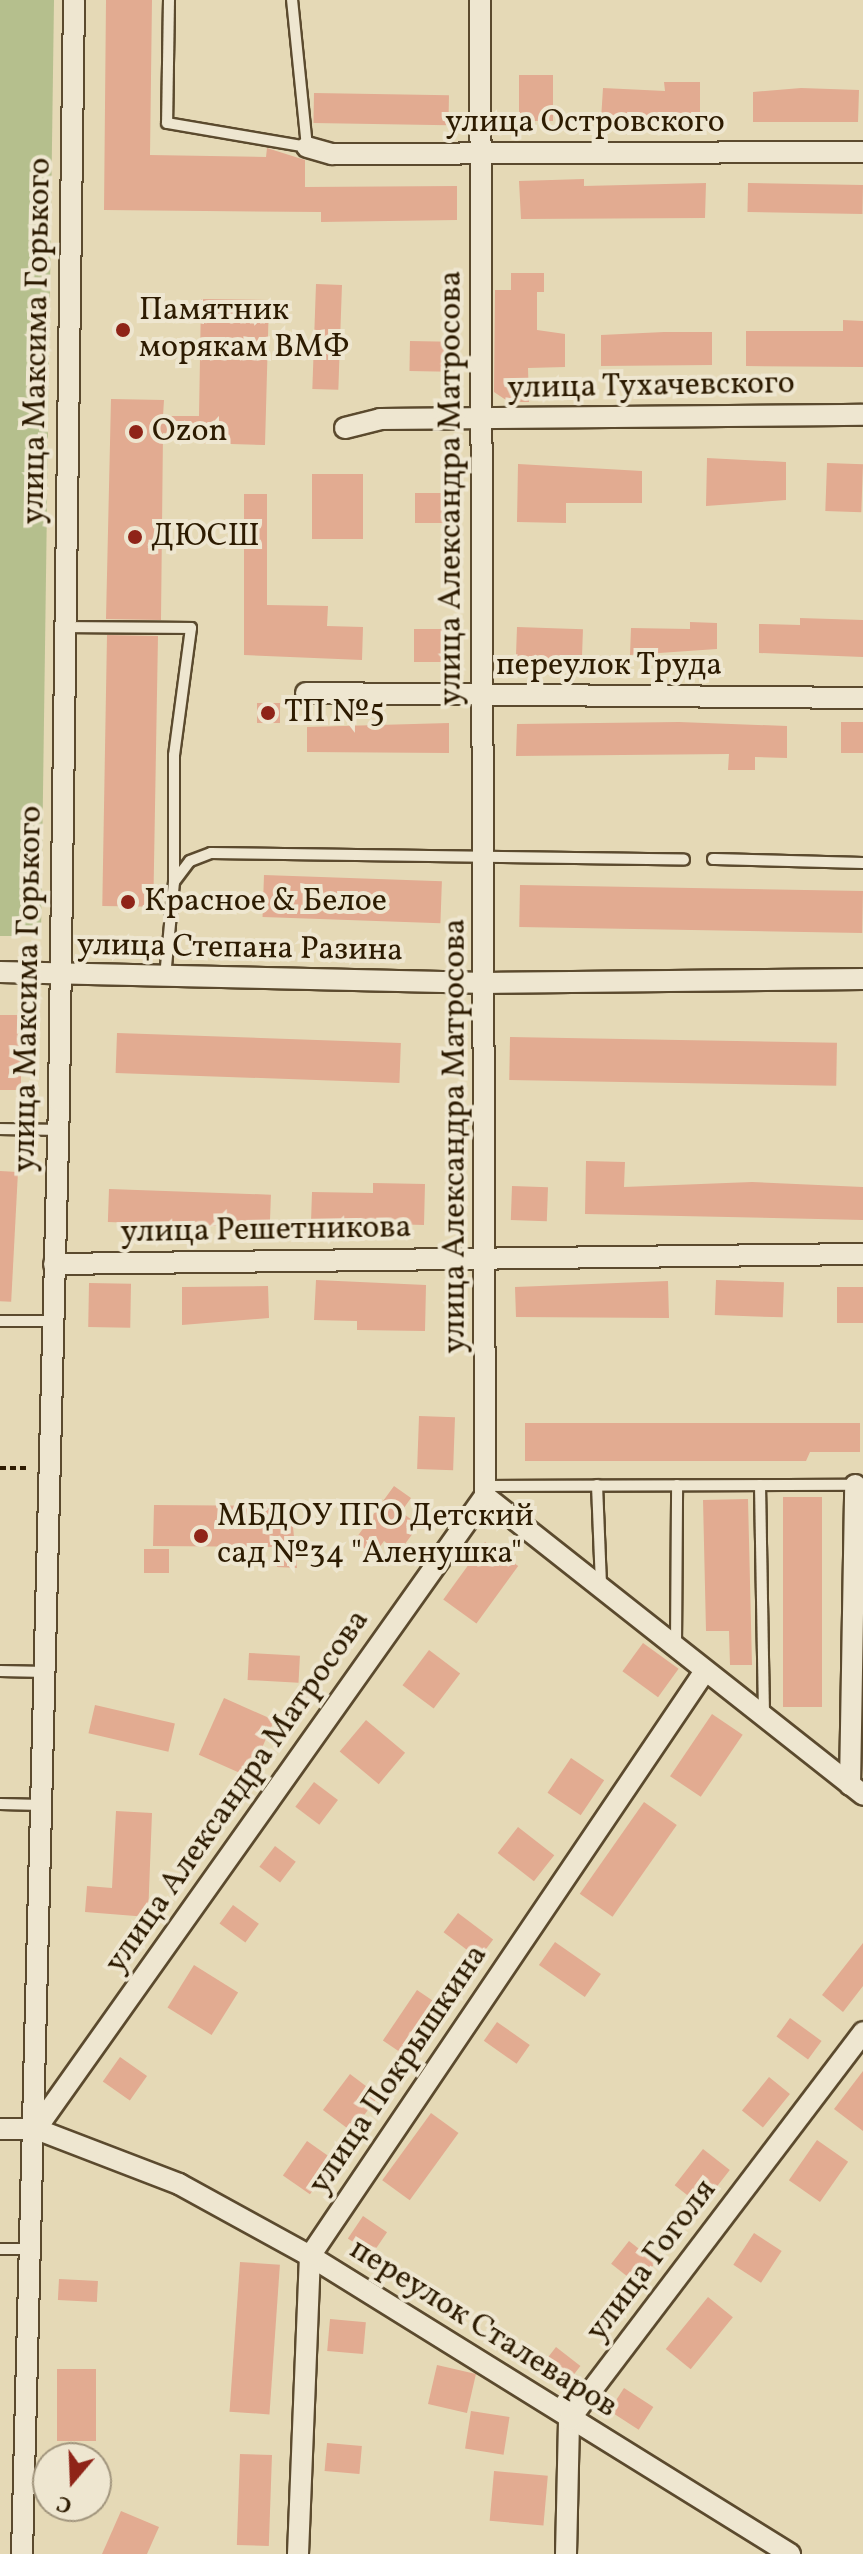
<!DOCTYPE html>
<html>
<head>
<meta charset="utf-8">
<style>
  body { margin:0 }
  #map { position:relative; width:863px; height:2554px; overflow:hidden; background:#e5d9b6; font-family:Vollkorn,serif }
  div>[style] { position:absolute }
  .green>* { inset:0; background:#b5bf8d }
  .building>* { inset:0; background:#e2ab91; transform-origin:0 0 }
  .path>* { height:4px; margin-top:-2px; transform-origin:0; background:repeating-linear-gradient(90deg,#2d1b01 0 6px,transparent 0 10px) }
  .roads { filter:drop-shadow(2px 0 #5b4a2e) drop-shadow(-2px 0 #5b4a2e) drop-shadow(0 2px #5b4a2e) drop-shadow(0 -2px #5b4a2e) }
  .lane>* { height:10px; margin:-5px; padding:0 5px; transform-origin:5px; border-radius:5px; background:#eee6d0 }
  .street>* { height:20px; margin:-10px; padding:0 10px; transform-origin:10px; border-radius:10px; background:#eee6d0 }
  .dots>* { width:22px; height:22px; translate:-50% -50%; box-sizing:border-box; border:4px solid #eee6d0; border-radius:50% }
  span { translate:-50% -50%; white-space:nowrap; text-align:center; line-height:1.15; -webkit-text-stroke:8px #eee6d0; paint-order:stroke }
  .street-label { font-size:32px; color:#2d1b01 }
  .poi-label { font-size:32px; color:#2d1b01 }
  .left { translate:0 -50%; text-align:left }
  .north { position:absolute; left:32px; top:2442px; width:80px; height:80px; box-sizing:border-box; background:#eee6d0; border:2px solid #a1957d; border-radius:50%; rotate:199deg; font-size:22px; font-weight:700; line-height:32px; text-align:center; color:#2d1b01 }
  .north::after { content:''; display:block; margin:auto; width:28px; height:36px; background:#8f2418; clip-path:polygon(50% 0,100% 100%,50% 72%,0 100%) }
</style>
</head>
<body>
<div id="map">
  <div class="green">
    <div style="clip-path:polygon(0 0,54px 0,41px 936px,0 936px)"></div>
  </div>
  <div class="building">
    <div style="clip-path:polygon(106px 0,152px 0,150px 155px,266px 157px,267px 148px,305px 160px,305px 187px,457px 186px,457px 220px,321px 222px,321px 212px,104px 210px)"></div>
    <div style="left:519px;top:75px;width:34px;height:46px"></div>
    <div style="clip-path:polygon(664px 82px,700px 82px,700px 120px,601px 120px,603px 88px,665px 91px)"></div>
    <div style="clip-path:polygon(801px 88px,859px 90px,858px 122px,753px 122px,753px 92px)"></div>
    <div style="left:314px;top:93px;width:135px;height:30px;rotate:1deg"></div>
    <div style="clip-path:polygon(584px 179px,584px 186px,706px 183px,705px 218px,521px 219px,519px 181px)"></div>
    <div style="left:748px;top:183px;width:115px;height:29px;rotate:1deg"></div>
    <div style="clip-path:polygon(511px 273px,544px 273px,544px 292px,537px 292px,537px 330px,565px 334px,565px 367px,528px 368px,529px 402px,509px 402px,494px 392px,495px 290px,511px 290px)"></div>
    <div style="left:316px;top:284px;width:26px;height:105px;rotate:2deg"></div>
    <div style="clip-path:polygon(201px 299px,269px 300px,265px 445px,198px 443px,198px 434px,163px 433px,161px 620px,106px 619px,111px 399px,164px 400px,163px 416px,199px 416px)"></div>
    <div style="clip-path:polygon(843px 320px,863px 321px,863px 367px,746px 366px,746px 331px,843px 331px)"></div>
    <div style="clip-path:polygon(664px 332px,712px 332px,712px 365px,601px 366px,601px 335px)"></div>
    <div style="left:410px;top:341px;width:40px;height:30px;rotate:1deg"></div>
    <div style="clip-path:polygon(707px 458px,786px 462px,786px 500px,706px 506px)"></div>
    <div style="left:827px;top:463px;width:36px;height:48px;rotate:2deg"></div>
    <div style="clip-path:polygon(518px 464px,642px 471px,642px 503px,566px 503px,566px 523px,517px 522px)"></div>
    <div style="left:363px;top:474px;width:65px;height:51px;rotate:90deg"></div>
    <div style="left:415px;top:493px;width:34px;height:30px"></div>
    <div style="clip-path:polygon(244px 494px,267px 494px,267px 605px,328px 606px,327px 626px,363px 627px,362px 660px,244px 655px)"></div>
    <div style="clip-path:polygon(800px 618px,863px 620px,863px 657px,759px 653px,759px 624px,800px 625px)"></div>
    <div style="clip-path:polygon(690px 622px,717px 623px,717px 649px,630px 655px,631px 628px,690px 629px)"></div>
    <div style="left:517px;top:627px;width:66px;height:31px;rotate:2deg"></div>
    <div style="left:414px;top:629px;width:32px;height:33px"></div>
    <div style="left:107px;top:635px;width:51px;height:271px;rotate:1deg"></div>
    <div style="left:257px;top:703px;width:23px;height:20px"></div>
    <div style="clip-path:polygon(679px 722px,787px 726px,787px 758px,755px 757px,755px 770px,728px 770px,729px 754px,516px 756px,517px 724px)"></div>
    <div style="left:841px;top:722px;width:22px;height:31px"></div>
    <div style="clip-path:polygon(449px 723px,449px 753px,307px 752px,307px 727px)"></div>
    <div style="left:264px;top:875px;width:178px;height:42px;rotate:2deg"></div>
    <div style="left:520px;top:885px;width:343px;height:42px;rotate:1deg"></div>
    <div style="left:0;top:1015px;width:21px;height:75px"></div>
    <div style="left:117px;top:1033px;width:284px;height:40px;rotate:2deg"></div>
    <div style="left:510px;top:1037px;width:327px;height:43px;rotate:1deg"></div>
    <div style="clip-path:polygon(586px 1161px,625px 1162px,624px 1187px,752px 1182px,863px 1187px,863px 1220px,585px 1214px)"></div>
    <div style="left:0;top:1171px;width:18px;height:130px;rotate:3deg"></div>
    <div style="clip-path:polygon(373px 1183px,425px 1184px,424px 1225px,311px 1222px,312px 1192px,373px 1193px)"></div>
    <div style="left:512px;top:1186px;width:36px;height:34px;rotate:2deg"></div>
    <div style="left:109px;top:1189px;width:162px;height:33px;rotate:2deg"></div>
    <div style="clip-path:polygon(316px 1280px,426px 1285px,425px 1331px,357px 1330px,357px 1321px,314px 1320px)"></div>
    <div style="left:716px;top:1280px;width:68px;height:35px;rotate:2deg"></div>
    <div style="clip-path:polygon(668px 1281px,669px 1318px,516px 1317px,515px 1287px)"></div>
    <div style="left:89px;top:1283px;width:42px;height:44px;rotate:1deg"></div>
    <div style="clip-path:polygon(268px 1286px,269px 1318px,182px 1325px,182px 1287px)"></div>
    <div style="left:837px;top:1287px;width:26px;height:36px"></div>
    <div style="left:419px;top:1416px;width:36px;height:53px;rotate:2deg"></div>
    <div style="clip-path:polygon(525px 1423px,860px 1423px,860px 1452px,810px 1452px,806px 1461px,525px 1461px)"></div>
    <div style="clip-path:polygon(394px 1486px,411px 1498px,401px 1512px,419px 1525px,399px 1552px,384px 1541px,374px 1555px,354px 1541px)"></div>
    <div style="left:783px;top:1497px;width:39px;height:210px"></div>
    <div style="clip-path:polygon(748px 1499px,752px 1665px,730px 1665px,729px 1631px,706px 1631px,703px 1500px)"></div>
    <div style="clip-path:polygon(154px 1505px,291px 1506px,297px 1568px,277px 1567px,277px 1547px,153px 1546px)"></div>
    <div style="left:485px;top:1542px;width:41px;height:71px;rotate:36deg"></div>
    <div style="left:169px;top:1549px;width:24px;height:25px;rotate:90deg"></div>
    <div style="left:643px;top:1643px;width:44px;height:35px;rotate:36deg"></div>
    <div style="left:429px;top:1650px;width:39px;height:44px;rotate:37deg"></div>
    <div style="left:249px;top:1653px;width:51px;height:27px;rotate:3deg"></div>
    <div style="left:224px;top:1698px;width:55px;height:62px;rotate:24deg"></div>
    <div style="left:95px;top:1705px;width:82px;height:29px;rotate:13deg"></div>
    <div style="left:712px;top:1714px;width:37px;height:75px;rotate:34deg"></div>
    <div style="left:366px;top:1720px;width:51px;height:41px;rotate:40deg"></div>
    <div style="left:571px;top:1758px;width:40px;height:42px;rotate:34deg"></div>
    <div style="left:314px;top:1782px;width:30px;height:31px;rotate:37deg"></div>
    <div style="left:644px;top:1802px;width:40px;height:112px;rotate:35deg"></div>
    <div style="clip-path:polygon(116px 1811px,152px 1813px,148px 1917px,85px 1912px,87px 1886px,112px 1888px)"></div>
    <div style="left:518px;top:1827px;width:46px;height:33px;rotate:38deg"></div>
    <div style="left:275px;top:1846px;width:26px;height:26px;rotate:37deg"></div>
    <div style="left:233px;top:1905px;width:32px;height:23px;rotate:36deg"></div>
    <div style="left:458px;top:1913px;width:44px;height:24px;rotate:37deg"></div>
    <div style="left:555px;top:1942px;width:56px;height:28px;rotate:35deg"></div>
    <div style="clip-path:polygon(863px 1943px,863px 1986px,843px 2012px,822px 1995px)"></div>
    <div style="left:194px;top:1965px;width:52px;height:50px;rotate:32deg"></div>
    <div style="left:417px;top:1990px;width:29px;height:61px;rotate:34deg"></div>
    <div style="left:790px;top:2018px;width:39px;height:23px;rotate:36deg"></div>
    <div style="left:497px;top:2022px;width:40px;height:23px;rotate:35deg"></div>
    <div style="left:120px;top:2057px;width:33px;height:30px;rotate:35deg"></div>
    <div style="clip-path:polygon(863px 2071px,863px 2131px,834px 2109px)"></div>
    <div style="left:350px;top:2074px;width:36px;height:45px;rotate:37deg"></div>
    <div style="left:769px;top:2077px;width:27px;height:43px;rotate:39deg"></div>
    <div style="left:431px;top:2113px;width:34px;height:83px;rotate:36deg"></div>
    <div style="left:817px;top:2140px;width:38px;height:49px;rotate:35deg"></div>
    <div style="left:307px;top:2141px;width:33px;height:42px;rotate:35deg"></div>
    <div style="left:703px;top:2149px;width:34px;height:46px;rotate:38deg"></div>
    <div style="left:363px;top:2216px;width:29px;height:27px;rotate:34deg"></div>
    <div style="left:754px;top:2233px;width:33px;height:38px;rotate:33deg"></div>
    <div style="left:629px;top:2241px;width:34px;height:29px;rotate:38deg"></div>
    <div style="left:240px;top:2262px;width:40px;height:150px;rotate:4deg"></div>
    <div style="left:59px;top:2279px;width:39px;height:21px;rotate:3deg"></div>
    <div style="left:708px;top:2297px;width:32px;height:67px;rotate:39deg"></div>
    <div style="left:330px;top:2319px;width:36px;height:32px;rotate:5deg"></div>
    <div style="left:556px;top:2347px;width:31px;height:25px;rotate:38deg"></div>
    <div style="left:437px;top:2365px;width:40px;height:40px;rotate:13deg"></div>
    <div style="left:57px;top:2369px;width:39px;height:72px"></div>
    <div style="left:624px;top:2388px;width:35px;height:27px;rotate:33deg"></div>
    <div style="left:471px;top:2411px;width:39px;height:38px;rotate:9deg"></div>
    <div style="left:327px;top:2443px;width:35px;height:28px;rotate:5deg"></div>
    <div style="left:240px;top:2454px;width:32px;height:91px;rotate:2deg"></div>
    <div style="left:494px;top:2471px;width:54px;height:50px;rotate:5deg"></div>
    <div style="clip-path:polygon(121px 2511px,159px 2527px,147px 2554px,102px 2554px)"></div>
  </div>
  <div class="path">
    <div style="left:0;top:1468px;width:30px"></div>
  </div>
  <div class="roads">
    <div class="lane">
      <div style="left:169px;top:0;width:123px;rotate:90.9deg"></div>
      <div style="left:167px;top:123px;width:142px;rotate:9.7deg"></div>
      <div style="left:307px;top:147px;width:148px;rotate:-95.8deg"></div>
      <div style="left:63px;top:627px;width:128px;rotate:0.4deg"></div>
      <div style="left:191px;top:628px;width:128px;rotate:97.6deg"></div>
      <div style="left:174px;top:755px;width:127px;rotate:90deg"></div>
      <div style="left:174px;top:882px;width:95px;rotate:95.4deg"></div>
      <div style="left:713px;top:859px;width:150px;rotate:1.5deg"></div>
      <div style="left:174px;top:882px;width:26px;rotate:-53deg"></div>
      <div style="left:190px;top:861px;width:22px;rotate:-21deg"></div>
      <div style="left:211px;top:853px;width:473px;rotate:0.8deg"></div>
      <div style="left:0;top:1129px;width:59px;rotate:1deg"></div>
      <div style="left:0;top:1321px;width:52px"></div>
      <div style="left:597px;top:1485px;width:101px;rotate:87.7deg"></div>
      <div style="left:760px;top:1485px;width:230px;rotate:89deg"></div>
      <div style="left:485px;top:1486px;width:370px;rotate:-0.2deg"></div>
      <div style="left:676px;top:1645px;width:160px;rotate:-89.6deg"></div>
      <div style="left:0;top:1671px;width:46px;rotate:1.2deg"></div>
      <div style="left:0;top:1804px;width:42px;rotate:1.4deg"></div>
      <div style="left:0;top:2249px;width:32px"></div>
    </div>
    <div class="street">
      <div style="left:307px;top:147px;width:26px;rotate:16deg"></div>
      <div style="left:332px;top:154px;width:531px;rotate:-0.22deg"></div>
      <div style="left:345px;top:428px;width:36px;rotate:-14deg"></div>
      <div style="left:380px;top:419px;width:483px;rotate:-0.5deg"></div>
      <div style="left:306px;top:693px;width:557px;rotate:0.51deg"></div>
      <div style="left:0;top:972px;width:487px;rotate:1.3deg"></div>
      <div style="left:487px;top:983px;width:376px;rotate:-0.6deg"></div>
      <div style="left:54px;top:1264px;width:809px;rotate:-0.71deg"></div>
      <div style="left:485px;top:1496px;width:482px;rotate:38.3deg"></div>
      <div style="left:850px;top:1785px;width:300px;rotate:-89deg"></div>
      <div style="left:0;top:2129px;width:36px"></div>
      <div style="left:36px;top:2129px;width:153px;rotate:21deg"></div>
      <div style="left:179px;top:2184px;width:149px;rotate:28.8deg"></div>
      <div style="left:310px;top:2256px;width:565px;rotate:31.83deg"></div>
      <div style="left:36px;top:2129px;width:776px;rotate:-54.65deg"></div>
      <div style="left:485px;top:1496px;width:1496px;rotate:-90.19deg"></div>
      <div style="left:22px;top:2554px;width:1453px;rotate:-88.54deg"></div>
      <div style="left:59px;top:1101px;width:1101px;rotate:-89.22deg"></div>
      <div style="left:298px;top:2554px;width:298px;rotate:-87.7deg"></div>
      <div style="left:310px;top:2256px;width:706px;rotate:-55.97deg"></div>
      <div style="left:566px;top:2554px;width:134px;rotate:-88.7deg"></div>
      <div style="left:569px;top:2420px;width:487px;rotate:-52.8deg"></div>
    </div>
  </div>
  <div class="dots">
    <div style="left:123px;top:330px;background:#8f2418"></div>
    <div style="left:136px;top:432px;background:#8f2418"></div>
    <div style="left:135px;top:537px;background:#8f2418"></div>
    <div style="left:268px;top:713px;background:#8f2418"></div>
    <div style="left:128px;top:902px;background:#8f2418"></div>
    <div style="left:201px;top:1536px;background:#8f2418"></div>
  </div>
  <div class="street-label">
    <span style="left:585px;top:123px">улица Островского</span>
    <span style="left:38px;top:341px;rotate:-89deg">улица Максима Горького</span>
    <span style="left:651px;top:387px;rotate:-1deg">улица Тухачевского</span>
    <span style="left:452px;top:488px;rotate:-90deg">улица Александра Матросова</span>
    <span style="left:609px;top:666px">переулок Труда</span>
    <span style="left:240px;top:949px;rotate:1deg">улица Степана Разина</span>
    <span style="left:29px;top:989px;rotate:-89deg">улица Максима Горького</span>
    <span style="left:456px;top:1136px;rotate:-90deg">улица Александра Матросова</span>
    <span style="left:266px;top:1231px;rotate:-1deg">улица Решетникова</span>
    <span style="left:238px;top:1792px;rotate:-55deg">улица Александра Матросова</span>
    <span style="left:399px;top:2070px;rotate:-56deg">улица Покрышкина</span>
    <span style="left:652px;top:2261px;rotate:-53deg">улица Гоголя</span>
    <span style="left:483px;top:2329px;rotate:32deg">переулок Сталеваров</span>
  </div>
  <div class="poi-label">
    <span class="left" style="left:139px;top:330px">Памятник<br>морякам ВМФ</span>
    <span class="left" style="left:152px;top:432px">Ozon</span>
    <span class="left" style="left:151px;top:537px">ДЮСШ</span>
    <span class="left" style="left:284px;top:713px">ТП №5</span>
    <span class="left" style="left:144px;top:902px">Красное &amp; Белое</span>
    <span class="left" style="left:217px;top:1536px">МБДОУ ПГО Детский<br>сад №34 "Аленушка"</span>
  </div>
  <div class="north">С</div>
</div>
</body>
</html>
